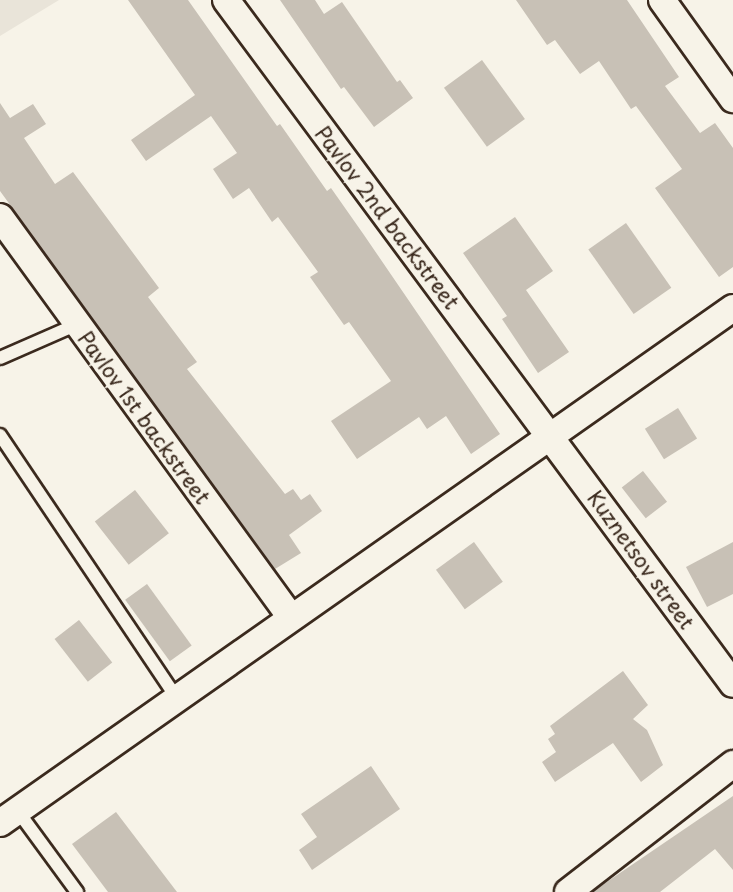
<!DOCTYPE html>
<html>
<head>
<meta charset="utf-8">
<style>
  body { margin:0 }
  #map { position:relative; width:733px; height:892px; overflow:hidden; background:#f7f3e8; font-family:"Playpen Sans",sans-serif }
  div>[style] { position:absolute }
  .built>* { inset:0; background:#e9e4d9 }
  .building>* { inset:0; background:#c8c1b6; transform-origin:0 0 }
  .roads { filter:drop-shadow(2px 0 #3b2a1e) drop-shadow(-2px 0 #3b2a1e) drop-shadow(0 2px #3b2a1e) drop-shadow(0 -2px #3b2a1e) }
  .lane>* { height:12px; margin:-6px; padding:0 6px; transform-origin:6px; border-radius:6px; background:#f7f3e8 }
  .street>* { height:26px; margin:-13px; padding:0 13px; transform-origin:13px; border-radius:13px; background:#f7f3e8 }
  span { translate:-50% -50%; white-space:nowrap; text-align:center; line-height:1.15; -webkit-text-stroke:6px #f7f3e8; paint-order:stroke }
  .street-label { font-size:21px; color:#3b2a1e }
</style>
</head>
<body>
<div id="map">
  <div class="built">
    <div style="clip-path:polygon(0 0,59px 0,0 36px)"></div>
  </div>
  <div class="building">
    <div style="clip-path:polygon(128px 0,188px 0,277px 126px,280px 124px,327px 191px,331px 188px,364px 235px,500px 434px,471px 454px,446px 416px,427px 429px,419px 417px,357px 459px,331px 421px,391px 381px,349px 322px,344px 325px,310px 277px,318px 272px,278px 217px,272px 222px,249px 188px,233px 199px,213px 169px,237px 153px,211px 116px,146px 161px,131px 140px,195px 95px)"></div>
    <div style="clip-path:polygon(280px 0,315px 0,324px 14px,342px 2px,397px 82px,400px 80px,413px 98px,374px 127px,344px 87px,341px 89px)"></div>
    <div style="clip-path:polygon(516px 0,627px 0,679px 77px,665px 86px,700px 133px,715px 123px,733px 148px,733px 267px,719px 277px,655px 188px,682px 169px,636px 106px,631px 109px,599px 61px,580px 74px,555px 40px,547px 45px)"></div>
    <div style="left:482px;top:60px;width:73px;height:47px;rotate:54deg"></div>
    <div style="clip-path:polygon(0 103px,10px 118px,33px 104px,46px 124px,24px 138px,55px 184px,73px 172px,159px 288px,148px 297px,197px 362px,187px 369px,285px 494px,293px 489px,301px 500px,310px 494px,322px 511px,289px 535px,301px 553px,275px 569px,0 191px)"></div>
    <div style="clip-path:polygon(515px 217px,553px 271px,526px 290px,569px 352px,538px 373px,502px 319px,507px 316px,463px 253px)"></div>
    <div style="left:626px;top:223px;width:79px;height:46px;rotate:55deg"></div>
    <div style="left:678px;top:408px;width:36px;height:39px;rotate:58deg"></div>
    <div style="left:643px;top:471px;width:39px;height:27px;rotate:52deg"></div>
    <div style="left:135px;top:490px;width:55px;height:51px;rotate:52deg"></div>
    <div style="left:474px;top:542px;width:49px;height:47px;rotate:54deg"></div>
    <div style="clip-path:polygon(733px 542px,733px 594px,707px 607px,686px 567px)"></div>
    <div style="left:147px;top:584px;width:76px;height:27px;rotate:54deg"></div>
    <div style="left:79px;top:620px;width:54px;height:31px;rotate:52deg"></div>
    <div style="clip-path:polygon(623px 671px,648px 705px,633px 719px,647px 730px,663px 765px,641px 782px,613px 743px,555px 782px,542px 762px,556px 752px,548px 739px,555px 734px,550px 726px)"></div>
    <div style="clip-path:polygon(371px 766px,400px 809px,312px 870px,299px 850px,317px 837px,301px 814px)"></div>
    <div style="clip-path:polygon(733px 796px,733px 870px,715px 849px,660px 892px,592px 892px)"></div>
    <div style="clip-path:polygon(116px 812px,177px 892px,108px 892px,72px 844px)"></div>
  </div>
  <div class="roads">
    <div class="lane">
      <div style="left:0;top:358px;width:85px;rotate:-23.6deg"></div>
      <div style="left:0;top:435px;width:317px;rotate:56.1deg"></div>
      <div style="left:17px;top:810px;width:102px;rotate:53.8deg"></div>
    </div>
    <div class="street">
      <div style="left:226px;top:0;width:851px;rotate:53.45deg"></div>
      <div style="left:662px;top:0;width:122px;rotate:54.4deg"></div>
      <div style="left:0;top:217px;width:495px;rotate:54deg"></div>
      <div style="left:0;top:823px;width:896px;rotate:-35.09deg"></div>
      <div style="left:568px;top:892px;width:209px;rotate:-37.8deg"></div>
    </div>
  </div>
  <div class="street-label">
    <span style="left:388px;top:217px;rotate:53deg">Pavlov 2nd backstreet</span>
    <span style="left:145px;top:417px;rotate:54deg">Pavlov 1st backstreet</span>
    <span style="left:642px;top:559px;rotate:54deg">Kuznetsov street</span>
  </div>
</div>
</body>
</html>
